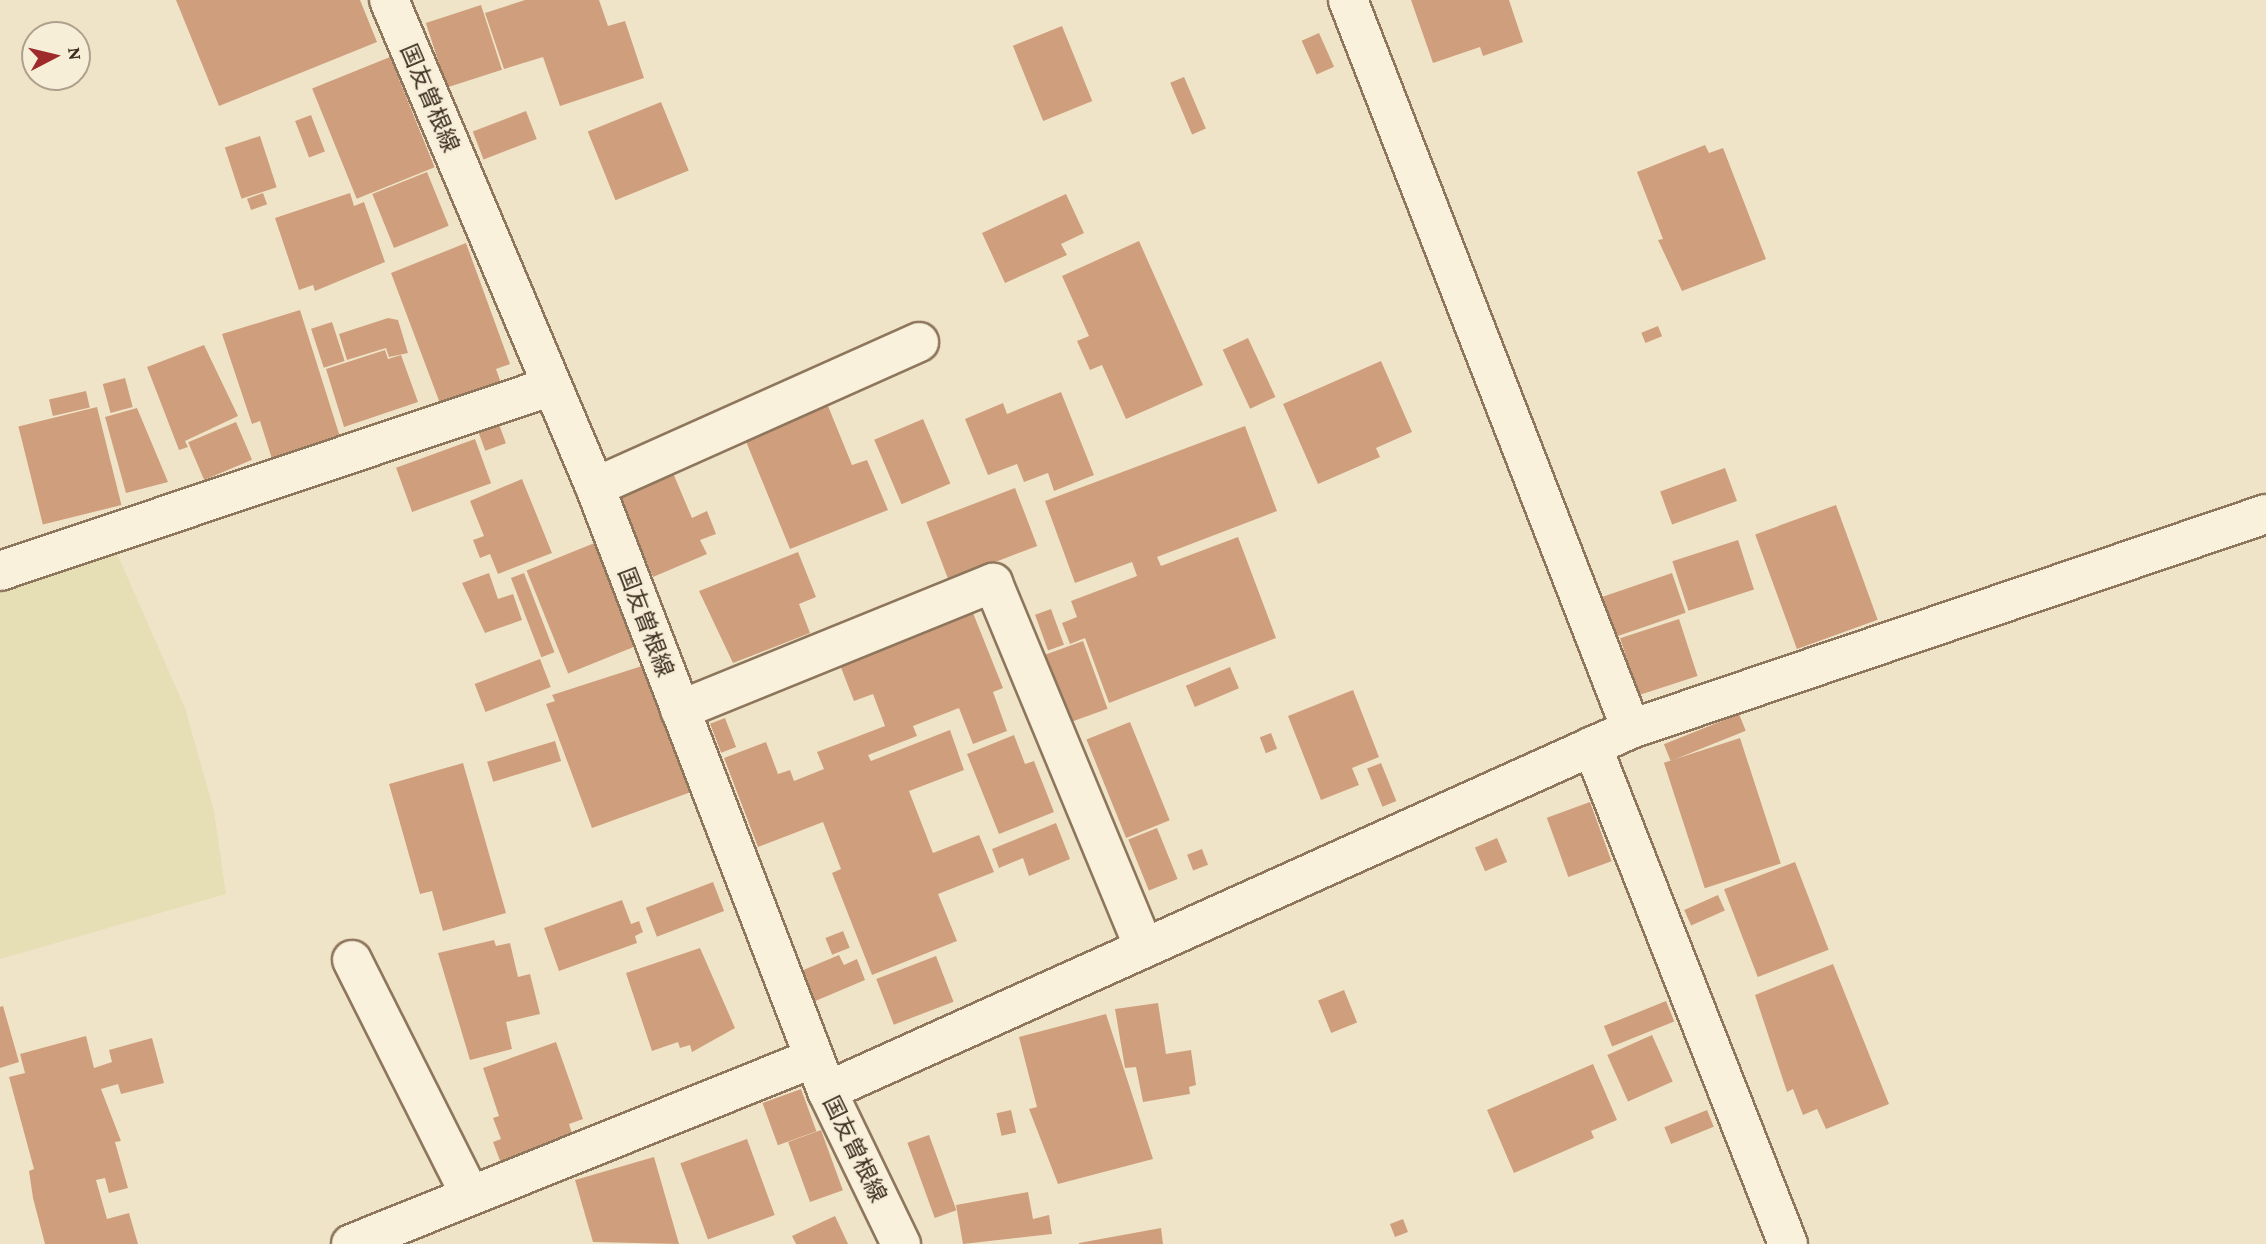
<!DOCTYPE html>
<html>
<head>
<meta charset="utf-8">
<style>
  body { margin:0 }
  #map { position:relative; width:2266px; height:1244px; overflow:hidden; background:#f0e4c8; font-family:"Crimson Pro","Noto Sans JP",serif }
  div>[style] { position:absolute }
  .farmland>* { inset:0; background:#e6deb5 }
  .building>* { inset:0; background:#cf9f7d; transform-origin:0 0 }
  .roads { filter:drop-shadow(2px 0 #8d765c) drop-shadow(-2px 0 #8d765c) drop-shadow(0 2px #8d765c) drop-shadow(0 -2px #8d765c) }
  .minor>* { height:38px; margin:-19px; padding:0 19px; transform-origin:19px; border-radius:19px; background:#faf1dc }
  .secondary>* { height:38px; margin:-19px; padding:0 19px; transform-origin:19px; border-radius:19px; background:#faf1dc }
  span { translate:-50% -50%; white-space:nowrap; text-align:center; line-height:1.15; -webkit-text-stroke:5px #f7eed8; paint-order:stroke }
  .street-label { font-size:23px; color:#3d2e20 }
  .north { position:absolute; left:21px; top:21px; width:70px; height:70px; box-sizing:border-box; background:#f7eed8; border:2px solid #ada18e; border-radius:50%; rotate:83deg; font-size:19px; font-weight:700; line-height:28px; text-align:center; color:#3d2e20 }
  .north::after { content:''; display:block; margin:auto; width:24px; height:32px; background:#9e2a2b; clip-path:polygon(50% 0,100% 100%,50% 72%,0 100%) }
</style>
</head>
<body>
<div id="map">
  <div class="farmland">
    <div style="clip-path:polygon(115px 549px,185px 708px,214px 811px,226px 894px,0 959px,0 587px)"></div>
  </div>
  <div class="building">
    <div style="clip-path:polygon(176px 0,360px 0,377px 42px,219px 106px)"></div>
    <div style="clip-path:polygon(525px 0,599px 0,608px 26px,625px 21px,644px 78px,560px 106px,543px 57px,504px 69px,485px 13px)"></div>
    <div style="clip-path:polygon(1411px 0,1509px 0,1523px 42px,1483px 56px,1480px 47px,1433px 63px)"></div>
    <div style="left:481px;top:5px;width:68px;height:58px;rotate:72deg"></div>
    <div style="left:1062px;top:26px;width:81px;height:53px;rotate:68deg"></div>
    <div style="left:1319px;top:33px;width:37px;height:19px;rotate:66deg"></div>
    <div style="left:390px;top:57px;width:119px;height:84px;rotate:68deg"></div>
    <div style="left:1184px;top:77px;width:56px;height:15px;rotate:67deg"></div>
    <div style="left:661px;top:102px;width:74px;height:79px;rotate:68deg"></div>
    <div style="left:526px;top:111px;width:30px;height:57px;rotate:69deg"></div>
    <div style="left:311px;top:115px;width:39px;height:17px;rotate:69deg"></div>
    <div style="left:260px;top:136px;width:54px;height:37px;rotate:72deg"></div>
    <div style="clip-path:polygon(1705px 145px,1709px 153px,1723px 148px,1766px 259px,1682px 291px,1658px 240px,1663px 239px,1637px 172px)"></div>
    <div style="left:427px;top:172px;width:58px;height:59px;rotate:68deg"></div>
    <div style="left:263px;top:193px;width:12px;height:17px;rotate:70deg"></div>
    <div style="clip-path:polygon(350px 193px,354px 206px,364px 202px,385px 262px,315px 291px,313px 285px,299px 290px,275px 218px)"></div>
    <div style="clip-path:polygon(1066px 194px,1084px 233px,1061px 244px,1067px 255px,1005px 283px,982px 233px)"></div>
    <div style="clip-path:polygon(1139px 241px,1203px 385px,1126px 419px,1102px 365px,1090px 370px,1077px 341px,1089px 336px,1062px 276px)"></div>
    <div style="clip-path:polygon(466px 243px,510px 364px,496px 369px,501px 383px,441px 406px,391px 273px)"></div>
    <div style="clip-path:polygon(300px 310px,340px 437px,272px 459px,260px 421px,252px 424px,222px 334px)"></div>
    <div style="clip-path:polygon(388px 318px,398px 320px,408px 353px,389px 357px,386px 348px,347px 360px,339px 334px)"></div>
    <div style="left:332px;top:322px;width:41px;height:22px;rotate:72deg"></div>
    <div style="left:1658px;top:326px;width:11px;height:18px;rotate:68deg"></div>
    <div style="left:1248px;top:338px;width:65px;height:28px;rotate:65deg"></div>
    <div style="clip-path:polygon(204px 345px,238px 416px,185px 441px,188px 447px,179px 450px,147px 367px)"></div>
    <div style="clip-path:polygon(385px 350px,388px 359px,401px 355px,418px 402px,344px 427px,326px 369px)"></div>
    <div style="clip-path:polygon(1381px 361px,1412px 432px,1376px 448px,1380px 457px,1318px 484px,1283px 404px)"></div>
    <div style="left:125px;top:378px;width:30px;height:23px;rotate:75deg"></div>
    <div style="left:86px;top:391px;width:17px;height:38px;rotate:77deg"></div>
    <div style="clip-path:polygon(1061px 392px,1094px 475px,1054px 491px,1048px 473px,1024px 482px,1017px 464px,988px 475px,965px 419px,1003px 403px,1007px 414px)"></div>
    <div style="clip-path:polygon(828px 406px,852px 465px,867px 460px,888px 510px,790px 549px,745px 439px)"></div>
    <div style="left:97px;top:407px;width:101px;height:81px;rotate:76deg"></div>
    <div style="clip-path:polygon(137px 408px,168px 482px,126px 493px,105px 417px)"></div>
    <div style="left:496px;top:416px;width:29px;height:22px;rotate:70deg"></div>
    <div style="left:923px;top:419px;width:70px;height:53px;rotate:67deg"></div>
    <div style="left:236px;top:422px;width:41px;height:52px;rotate:67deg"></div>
    <div style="clip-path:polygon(1245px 426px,1277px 511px,1157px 557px,1161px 566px,1238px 537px,1276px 638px,1109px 703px,1085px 638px,1070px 644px,1062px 623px,1077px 617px,1071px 601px,1137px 576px,1132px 562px,1075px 583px,1045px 501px)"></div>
    <div style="left:475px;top:439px;width:47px;height:84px;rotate:70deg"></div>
    <div style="left:1725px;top:468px;width:35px;height:69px;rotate:70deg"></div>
    <div style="clip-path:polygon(673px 473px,692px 518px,707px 511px,716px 534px,700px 540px,707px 554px,653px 577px,619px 495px)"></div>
    <div style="clip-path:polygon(522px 479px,552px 553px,498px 574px,490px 554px,480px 558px,473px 540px,484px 536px,470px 501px)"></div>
    <div style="left:1015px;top:488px;width:62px;height:95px;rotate:69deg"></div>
    <div style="left:1836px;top:505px;width:122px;height:86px;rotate:70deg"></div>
    <div style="left:1738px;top:540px;width:52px;height:69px;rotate:72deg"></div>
    <div style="left:597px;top:542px;width:111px;height:76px;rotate:68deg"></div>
    <div style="clip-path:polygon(798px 552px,816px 597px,799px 604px,810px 633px,733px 663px,699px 591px)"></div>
    <div style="clip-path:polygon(489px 573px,498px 599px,513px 594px,522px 620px,485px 633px,462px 583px)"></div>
    <div style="left:524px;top:573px;width:85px;height:14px;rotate:69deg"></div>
    <div style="left:1672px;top:573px;width:42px;height:74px;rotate:71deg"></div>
    <div style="left:1051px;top:609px;width:38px;height:17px;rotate:70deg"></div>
    <div style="clip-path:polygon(973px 613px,1003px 688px,993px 692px,1007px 731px,973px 744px,959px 708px,913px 726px,917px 736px,868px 755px,871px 761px,950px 730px,964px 770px,909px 791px,933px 853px,979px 835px,994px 872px,938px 894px,957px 941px,872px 975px,832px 873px,841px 869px,823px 822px,758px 847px,724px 758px,766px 742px,778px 774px,790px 770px,794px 781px,824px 769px,817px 752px,885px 726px,873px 694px,854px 701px,840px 665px)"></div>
    <div style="left:1679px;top:619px;width:60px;height:62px;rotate:72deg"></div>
    <div style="left:1083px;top:641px;width:72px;height:42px;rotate:70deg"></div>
    <div style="left:540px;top:659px;width:30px;height:70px;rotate:69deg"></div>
    <div style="clip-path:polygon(645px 665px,691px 792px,592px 828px,546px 704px,555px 701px,552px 695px)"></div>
    <div style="left:1230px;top:667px;width:23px;height:48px;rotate:67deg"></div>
    <div style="clip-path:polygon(1353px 690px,1379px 757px,1352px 768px,1359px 785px,1321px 800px,1288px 716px)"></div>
    <div style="left:1739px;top:714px;width:18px;height:81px;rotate:68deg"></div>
    <div style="left:725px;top:718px;width:31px;height:16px;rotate:69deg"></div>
    <div style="left:1130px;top:722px;width:106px;height:47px;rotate:68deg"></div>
    <div style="left:1271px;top:733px;width:17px;height:12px;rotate:69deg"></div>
    <div style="clip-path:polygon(1014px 735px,1025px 764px,1034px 761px,1054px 812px,999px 834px,967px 754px)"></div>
    <div style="left:1740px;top:738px;width:132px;height:80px;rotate:72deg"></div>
    <div style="left:555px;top:741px;width:21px;height:71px;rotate:73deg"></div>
    <div style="clip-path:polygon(463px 763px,506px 913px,443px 931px,432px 891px,420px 894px,389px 784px)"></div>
    <div style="left:1381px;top:763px;width:41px;height:15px;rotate:68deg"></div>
    <div style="left:1590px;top:802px;width:63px;height:46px;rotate:70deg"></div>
    <div style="clip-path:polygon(1056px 823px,1070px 859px,1029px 876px,1023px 858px,999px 868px,992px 849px)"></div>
    <div style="left:1157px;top:828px;width:55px;height:31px;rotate:68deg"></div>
    <div style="left:1497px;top:838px;width:26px;height:24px;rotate:67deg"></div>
    <div style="left:1202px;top:849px;width:17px;height:16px;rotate:69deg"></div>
    <div style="left:1795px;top:862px;width:94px;height:76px;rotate:69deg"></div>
    <div style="left:713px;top:882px;width:31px;height:72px;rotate:69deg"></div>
    <div style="left:1718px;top:895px;width:17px;height:37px;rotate:66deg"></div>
    <div style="clip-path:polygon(622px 900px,631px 924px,639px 921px,643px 932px,635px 936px,637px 943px,559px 971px,544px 928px)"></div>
    <div style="left:843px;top:931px;width:18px;height:19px;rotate:68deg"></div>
    <div style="clip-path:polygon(494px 940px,496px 946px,510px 943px,518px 977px,530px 974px,540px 1014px,506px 1022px,512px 1049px,470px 1060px,438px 953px)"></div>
    <div style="clip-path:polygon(700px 948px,735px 1028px,692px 1052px,690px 1045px,680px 1048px,678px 1042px,652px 1051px,626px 973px)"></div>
    <div style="clip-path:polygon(839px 955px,844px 965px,857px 959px,865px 980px,813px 1002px,801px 971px)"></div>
    <div style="left:936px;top:956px;width:49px;height:64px;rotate:69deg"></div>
    <div style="clip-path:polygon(1833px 964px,1889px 1104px,1826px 1129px,1817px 1109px,1803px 1115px,1793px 1089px,1787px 1092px,1755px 995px)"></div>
    <div style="left:1344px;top:990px;width:35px;height:28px;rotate:68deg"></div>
    <div style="left:1666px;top:1001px;width:22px;height:67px;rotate:68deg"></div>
    <div style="clip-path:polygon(1158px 1003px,1166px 1054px,1191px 1050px,1196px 1085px,1189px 1087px,1190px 1094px,1143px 1102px,1136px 1067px,1125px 1068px,1115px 1009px)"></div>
    <div style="clip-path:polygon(3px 1006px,19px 1062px,0 1068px,0 1007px)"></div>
    <div style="clip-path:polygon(1106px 1014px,1153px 1159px,1058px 1184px,1029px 1109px,1037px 1107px,1019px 1037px)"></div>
    <div style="left:1652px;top:1035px;width:51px;height:49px;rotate:66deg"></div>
    <div style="clip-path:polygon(86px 1036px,94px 1068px,112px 1062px,109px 1050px,152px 1038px,164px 1083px,121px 1094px,118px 1084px,101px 1089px,121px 1141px,115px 1142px,128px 1188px,109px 1193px,105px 1178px,96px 1180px,107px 1219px,129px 1213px,138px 1244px,45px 1244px,33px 1198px,29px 1171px,34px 1169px,9px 1077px,25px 1073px,20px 1054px)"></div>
    <div style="clip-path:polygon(556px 1042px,583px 1119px,569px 1124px,574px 1140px,502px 1166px,493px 1142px,501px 1139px,493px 1118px,499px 1116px,483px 1068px)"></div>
    <div style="clip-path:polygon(1593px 1064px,1617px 1120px,1591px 1131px,1594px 1138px,1514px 1173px,1487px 1110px)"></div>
    <div style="left:801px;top:1089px;width:45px;height:41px;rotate:70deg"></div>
    <div style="left:1011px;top:1110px;width:23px;height:15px;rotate:77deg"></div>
    <div style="left:1707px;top:1110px;width:18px;height:46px;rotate:68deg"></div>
    <div style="left:821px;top:1130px;width:64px;height:35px;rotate:70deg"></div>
    <div style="left:929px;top:1135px;width:80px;height:23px;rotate:70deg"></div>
    <div style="left:747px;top:1139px;width:81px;height:71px;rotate:70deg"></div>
    <div style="clip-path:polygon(654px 1157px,679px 1244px,593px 1242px,575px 1180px)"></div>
    <div style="clip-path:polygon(1028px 1192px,1033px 1219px,1049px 1215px,1052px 1234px,963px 1244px,956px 1205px)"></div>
    <div style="clip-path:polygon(835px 1216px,848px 1244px,796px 1244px,792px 1236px)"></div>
    <div style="left:1403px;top:1219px;width:14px;height:14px;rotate:69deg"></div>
    <div style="clip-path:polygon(1161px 1228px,1163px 1244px,1079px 1244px,1079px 1243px)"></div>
  </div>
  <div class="roads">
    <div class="minor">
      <div style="left:595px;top:487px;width:355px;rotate:-24.1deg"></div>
      <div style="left:0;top:571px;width:582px;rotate:-18.53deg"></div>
      <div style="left:680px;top:710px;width:338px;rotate:-22.1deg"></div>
      <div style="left:993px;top:583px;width:395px;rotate:67.5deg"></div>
      <div style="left:1631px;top:729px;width:670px;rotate:-18.71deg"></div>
      <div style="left:1592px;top:746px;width:535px;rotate:68.52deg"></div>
      <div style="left:352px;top:960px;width:263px;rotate:63.3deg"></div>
      <div style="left:827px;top:1091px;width:882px;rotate:-24.24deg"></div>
      <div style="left:1631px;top:729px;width:782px;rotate:-111.22deg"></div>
      <div style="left:351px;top:1244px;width:499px;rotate:-21.9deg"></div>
    </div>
    <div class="secondary">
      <div style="left:389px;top:0;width:529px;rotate:67.07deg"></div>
      <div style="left:595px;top:487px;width:647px;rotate:68.99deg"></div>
      <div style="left:827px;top:1091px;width:170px;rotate:64.2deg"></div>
    </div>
  </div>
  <div class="street-label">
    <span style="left:430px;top:98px;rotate:67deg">国友曽根線</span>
    <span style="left:646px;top:622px;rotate:69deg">国友曽根線</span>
    <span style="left:855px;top:1149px;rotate:64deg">国友曽根線</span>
  </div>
  <div class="north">N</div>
</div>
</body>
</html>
